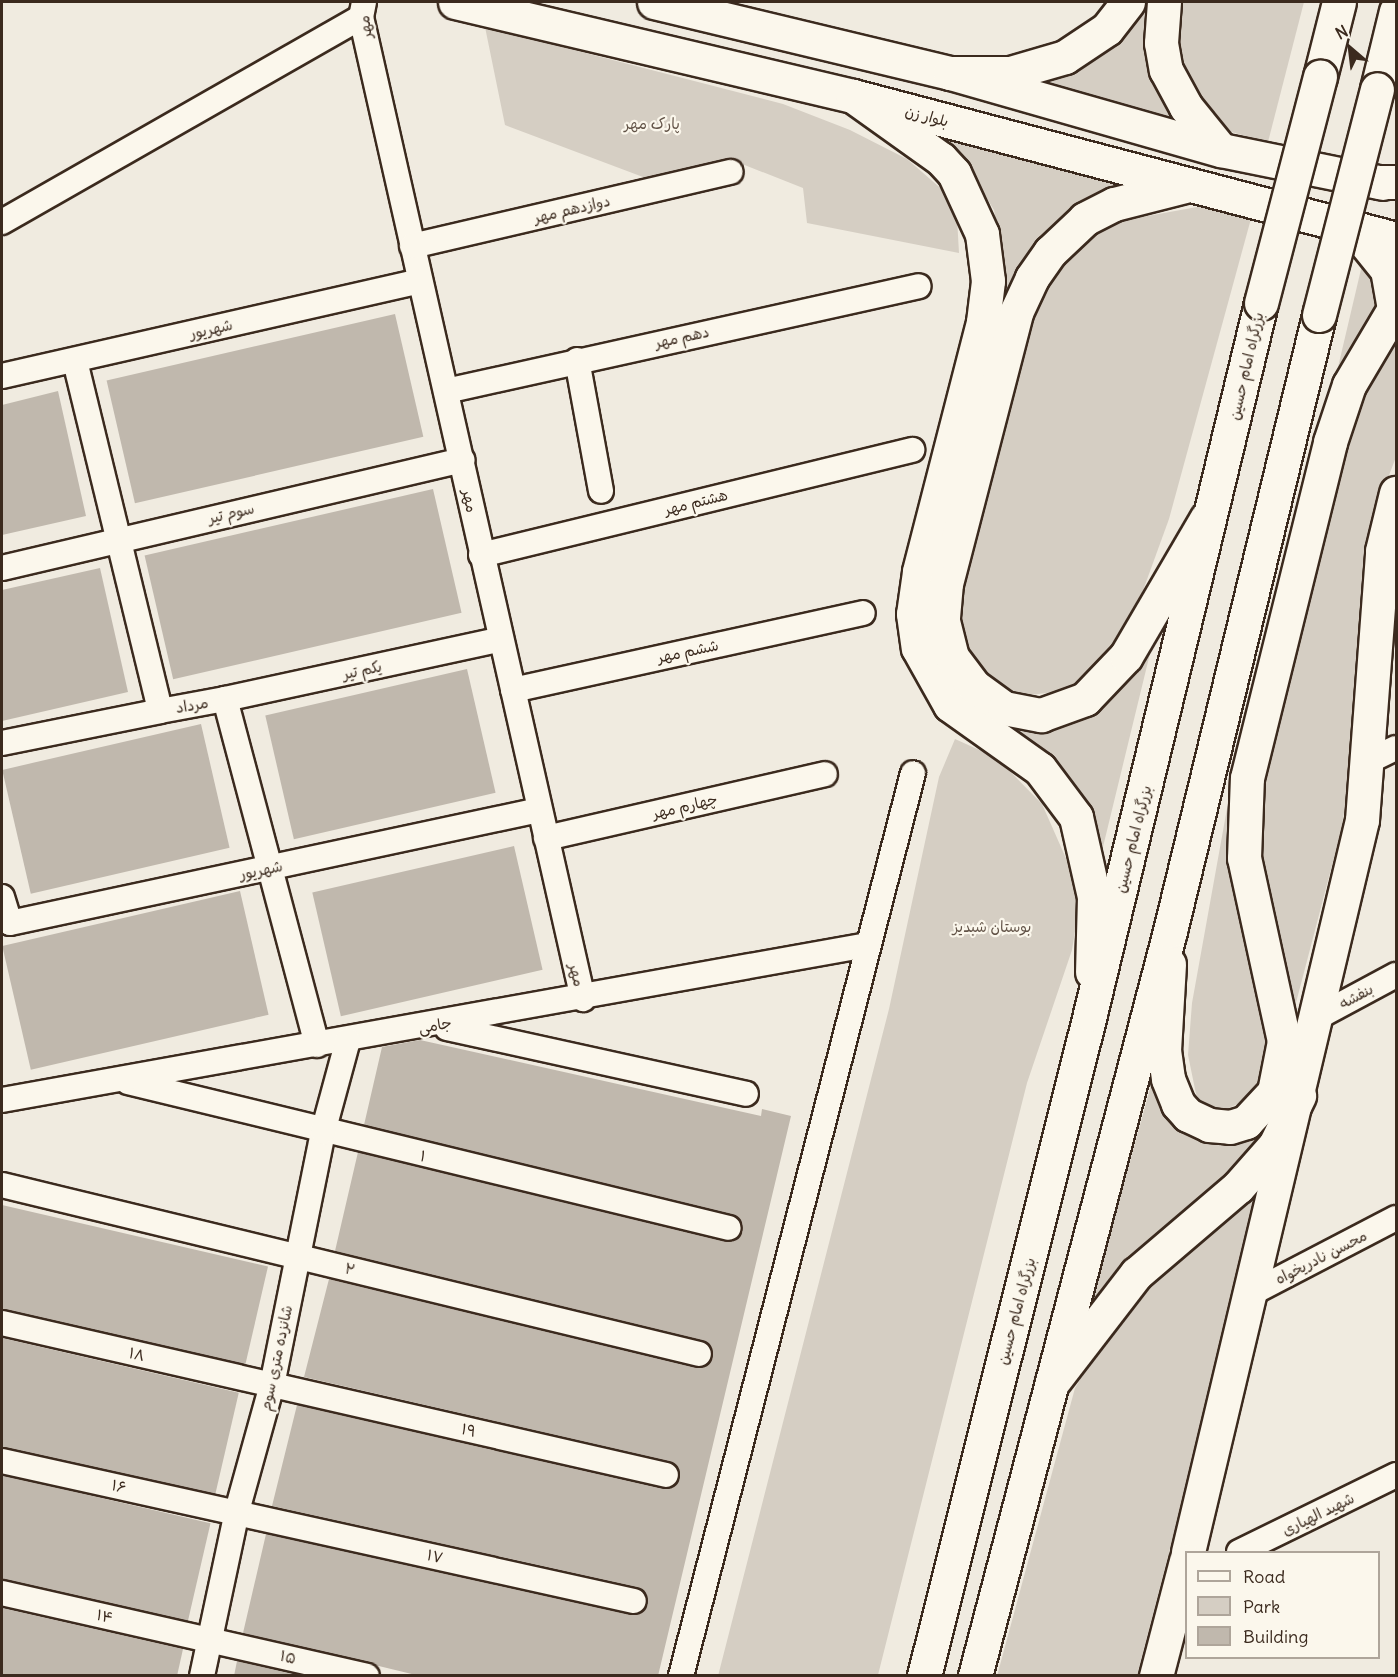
<!DOCTYPE html>
<html>
<head>
<meta charset="utf-8">
<style>
  body { margin:0 }
  #map { position:relative; width:1398px; height:1677px; overflow:hidden; background:#f0ebe0; font-family:Delius,"Playpen Sans Arabic",sans-serif }
  div>[style] { position:absolute }
  .green>* { inset:0; background:#d5cec3 }
  .building>* { inset:0; background:#c0b8ad; transform-origin:0 0 }
  .roads { filter:drop-shadow(2px 0 #3b2a1e) drop-shadow(-2px 0 #3b2a1e) drop-shadow(0 2px #3b2a1e) drop-shadow(0 -2px #3b2a1e) }
  .street>* { height:24px; margin:-12px; padding:0 12px; transform-origin:12px; border-radius:12px; background:#fbf7ec }
  .secondary>* { height:33px; margin:-16.5px; padding:0 16.5px; transform-origin:16.5px; border-radius:16.5px; background:#fbf7ec }
  .primary>* { height:33px; margin:-16.5px; padding:0 16.5px; transform-origin:16.5px; border-radius:16.5px; background:#fbf7ec }
  .highway>* { height:33px; margin:-16.5px; padding:0 16.5px; transform-origin:16.5px; border-radius:16.5px; background:#fbf7ec }
  .bridges { filter:drop-shadow(2px 0 #3b2a1e) drop-shadow(-2px 0 #3b2a1e) drop-shadow(0 2px #3b2a1e) drop-shadow(0 -2px #3b2a1e) }
  .highway-bridge>* { height:33px; margin:-16.5px; padding:0 16.5px; transform-origin:16.5px; border-radius:16.5px; background:#fbf7ec }
  span { translate:-50% -50%; white-space:nowrap; text-align:center; line-height:1.15; -webkit-text-stroke:4.5px #fbf7ec; paint-order:stroke }
  .street-label { font-size:15px; color:#3b2a1e }
  .park-label { font-size:15px; color:#625347 }
  .frame { position:absolute; inset:0; border:3px solid #3b2a1e; pointer-events:none }
  .legend { position:absolute; left:1185px; top:1551px; width:195px; height:108px; box-sizing:border-box; background:#fbf7ec; border:2px solid #aea59a; margin:0; padding:8px 10px; list-style:none; font-size:18px; color:#3b2a1e }
  .legend li { display:flex; align-items:center; gap:12px; height:30px }
  .legend b { width:30px; border:2px solid #aea59a }
  .north { position:absolute; left:1320px; top:18px; width:60px; height:60px; -webkit-text-stroke:4px #fbf7ec; paint-order:stroke; rotate:332deg; font-size:16px; font-weight:700; line-height:24px; text-align:center; color:#3b2a1e }
  .north::after { content:''; display:block; margin:auto; width:21px; height:27px; background:#3b2a1e; clip-path:polygon(50% 0,100% 100%,50% 72%,0 100%) }
</style>
</head>
<body>
<div id="map">
  <div class="green">
    <div style="clip-path:polygon(1140px 2px,1153px 2px,1186px 122px,1030px 81px)"></div>
    <div style="clip-path:polygon(1177px 2px,1304px 2px,1268px 142px,1220px 129px,1182px 75px,1175px 29px)"></div>
    <div style="clip-path:polygon(485px 27px,783px 104px,850px 130px,907px 159px,945px 192px,957px 218px,959px 253px,807px 223px,803px 188px,737px 162px,651px 180px,505px 125px)"></div>
    <div style="clip-path:polygon(929px 132px,1141px 188px,1079px 204px,1056px 222px,1026px 255px,999px 318px,1003px 265px,994px 210px,973px 176px)"></div>
    <div style="clip-path:polygon(1208px 205px,1252px 215px,1169px 519px,1141px 596px,1101px 666px,1070px 690px,1022px 696px,1002px 689px,967px 653px,958px 617px,958px 587px,1038px 303px,1070px 251px,1109px 223px)"></div>
    <div style="clip-path:polygon(1362px 265px,1375px 269px,1386px 297px,1331px 397px)"></div>
    <div style="clip-path:polygon(1396px 338px,1396px 457px,1378px 504px,1351px 769px,1341px 831px,1292px 1018px,1256px 864px,1270px 746px,1344px 428px,1385px 348px)"></div>
    <div style="clip-path:polygon(1154px 637px,1102px 851px,1015px 732px,1059px 728px,1084px 717px)"></div>
    <div style="clip-path:polygon(955px 739px,997px 758px,1042px 804px,1076px 881px,1078px 913px,1072px 950px,1027px 1083px,878px 1675px,718px 1676px,889px 1009px,939px 777px)"></div>
    <div style="clip-path:polygon(1228px 803px,1230px 855px,1269px 1027px,1267px 1072px,1249px 1099px,1224px 1110px,1203px 1104px,1196px 1094px,1188px 1055px,1192px 1003px)"></div>
    <div style="clip-path:polygon(1154px 1074px,1226px 1142px,1247px 1140px,1272px 1125px,1273px 1135px,1090px 1307px)"></div>
    <div style="clip-path:polygon(1265px 1184px,1137px 1675px,997px 1676px,1075px 1388px,1132px 1292px)"></div>
  </div>
  <div class="building">
    <div style="left:395px;top:314px;width:126px;height:296px;rotate:77deg"></div>
    <div style="clip-path:polygon(58px 391px,86px 516px,2px 535px,2px 405px)"></div>
    <div style="left:433px;top:489px;width:127px;height:296px;rotate:77deg"></div>
    <div style="clip-path:polygon(100px 568px,128px 692px,2px 721px,2px 590px)"></div>
    <div style="left:467px;top:669px;width:127px;height:207px;rotate:77deg"></div>
    <div style="left:201px;top:724px;width:127px;height:204px;rotate:77deg"></div>
    <div style="left:514px;top:846px;width:127px;height:207px;rotate:77deg"></div>
    <div style="left:240px;top:891px;width:127px;height:244px;rotate:77deg"></div>
    <div style="clip-path:polygon(420px 1040px,761px 1116px,762px 1109px,791px 1116px,658px 1676px,420px 1676px,243px 1633px,266px 1534px,631px 1615px,639px 1614px,648px 1605px,647px 1596px,637px 1587px,272px 1506px,297px 1405px,663px 1489px,671px 1488px,680px 1479px,679px 1470px,669px 1461px,304px 1377px,329px 1279px,696px 1368px,704px 1367px,713px 1358px,712px 1349px,702px 1340px,335px 1251px,358px 1152px,726px 1242px,734px 1241px,743px 1232px,742px 1223px,732px 1214px,364px 1125px,382px 1047px)"></div>
    <div style="left:2px;top:1205px;width:273px;height:104px;rotate:13deg"></div>
    <div style="left:2px;top:1338px;width:243px;height:109px;rotate:13deg"></div>
    <div style="left:2px;top:1475px;width:214px;height:104px;rotate:13deg"></div>
    <div style="clip-path:polygon(2px 1608px,183px 1649px,177px 1676px,2px 1676px)"></div>
    <div style="clip-path:polygon(237px 1661px,301px 1676px,234px 1676px)"></div>
  </div>
  <div class="roads">
    <div class="street">
      <div style="left:364px;top:2px;width:15px;rotate:101deg"></div>
      <div style="left:361px;top:17px;width:1007px;rotate:77.26deg"></div>
      <div style="left:2px;top:222px;width:413px;rotate:-29.7deg"></div>
      <div style="left:412px;top:246px;width:327px;rotate:-13.1deg"></div>
      <div style="left:577px;top:360px;width:133px;rotate:79.6deg"></div>
      <div style="left:75px;top:361px;width:360px;rotate:76.3deg"></div>
      <div style="left:160px;top:711px;width:66px;rotate:-10.5deg"></div>
      <div style="left:225px;top:699px;width:358px;rotate:75.1deg"></div>
      <div style="left:2px;top:376px;width:428px;rotate:-12.8deg"></div>
      <div style="left:446px;top:391px;width:484px;rotate:-12.5deg"></div>
      <div style="left:481px;top:555px;width:444px;rotate:-13.7deg"></div>
      <div style="left:2px;top:568px;width:473px;rotate:-13.2deg"></div>
      <div style="left:513px;top:690px;width:358px;rotate:-12.4deg"></div>
      <div style="left:225px;top:699px;width:279px;rotate:-12.2deg"></div>
      <div style="left:2px;top:743px;width:161px;rotate:-11.4deg"></div>
      <div style="left:1365px;top:763px;width:34px;rotate:-26deg"></div>
      <div style="left:546px;top:838px;width:286px;rotate:-12.9deg"></div>
      <div style="left:2px;top:897px;width:27px;rotate:73deg"></div>
      <div style="left:10px;top:923px;width:541px;rotate:-12.06deg"></div>
      <div style="left:1316px;top:1018px;width:91px;rotate:-28.3deg"></div>
      <div style="left:447px;top:1028px;width:306px;rotate:12.4deg"></div>
      <div style="left:128px;top:1082px;width:618px;rotate:13.65deg"></div>
      <div style="left:2px;top:1100px;width:879px;rotate:-10.16deg"></div>
      <div style="left:2px;top:1185px;width:717px;rotate:13.63deg"></div>
      <div style="left:1246px;top:1296px;width:169px;rotate:-27.5deg"></div>
      <div style="left:2px;top:1323px;width:681px;rotate:12.89deg"></div>
      <div style="left:2px;top:1461px;width:647px;rotate:12.49deg"></div>
      <div style="left:1239px;top:1552px;width:175px;rotate:-26.1deg"></div>
      <div style="left:2px;top:1593px;width:374px;rotate:12.8deg"></div>
      <div style="left:202px;top:1676px;width:169px;rotate:-78deg"></div>
      <div style="left:237px;top:1511px;width:131px;rotate:-74.5deg"></div>
      <div style="left:272px;top:1385px;width:258px;rotate:-78.6deg"></div>
      <div style="left:323px;top:1132px;width:95px;rotate:-74.8deg"></div>
      <div style="left:681px;top:1676px;width:932px;rotate:-75.59deg"></div>
    </div>
    <div class="secondary">
      <div style="left:455px;top:2px;width:409px;rotate:13.3deg"></div>
      <div style="left:853px;top:96px;width:562px;rotate:14.75deg"></div>
      <div style="left:654px;top:2px;width:304px;rotate:13.5deg"></div>
      <div style="left:950px;top:73px;width:282px;rotate:15.9deg"></div>
      <div style="left:1221px;top:150px;width:165px;rotate:11.5deg"></div>
      <div style="left:1188px;top:1552px;width:752px;rotate:-76.63deg"></div>
      <div style="left:1362px;top:820px;width:270px;rotate:-85.7deg"></div>
      <div style="left:1382px;top:551px;width:60px;rotate:-76.4deg"></div>
      <div style="left:1156px;top:1676px;width:119px;rotate:-75.4deg"></div>
    </div>
    <div class="primary">
      <div style="left:1164px;top:2px;width:41px;rotate:94.2deg"></div>
      <div style="left:1161px;top:43px;width:27px;rotate:80deg"></div>
      <div style="left:1166px;top:70px;width:42px;rotate:61.6deg"></div>
      <div style="left:1186px;top:107px;width:55px;rotate:50.9deg"></div>
      <div style="left:950px;top:73px;width:60px"></div>
      <div style="left:1010px;top:73px;width:57px;rotate:-16.2deg"></div>
      <div style="left:1065px;top:57px;width:50px;rotate:-33.7deg"></div>
      <div style="left:1107px;top:29px;width:34px;rotate:-52deg"></div>
      <div style="left:853px;top:96px;width:108px;rotate:35.6deg"></div>
      <div style="left:941px;top:159px;width:19px;rotate:47deg"></div>
      <div style="left:954px;top:173px;width:67px;rotate:65.3deg"></div>
      <div style="left:982px;top:234px;width:47px;rotate:82.7deg"></div>
      <div style="left:988px;top:281px;width:41px;rotate:97deg"></div>
      <div style="left:983px;top:322px;width:258px;rotate:104.4deg"></div>
      <div style="left:919px;top:572px;width:42px;rotate:98.1deg"></div>
      <div style="left:913px;top:614px;width:34px;rotate:82deg"></div>
      <div style="left:918px;top:648px;width:65px;rotate:60.7deg"></div>
      <div style="left:950px;top:705px;width:110px;rotate:35.4deg"></div>
      <div style="left:1040px;top:769px;width:60px;rotate:53.1deg"></div>
      <div style="left:1076px;top:817px;width:82px;rotate:77.3deg"></div>
      <div style="left:1094px;top:897px;width:75px;rotate:91.5deg"></div>
      <div style="left:1380px;top:182px;width:16px"></div>
      <div style="left:1185px;top:186px;width:73px;rotate:165.8deg"></div>
      <div style="left:1114px;top:204px;width:33px;rotate:153deg"></div>
      <div style="left:1085px;top:219px;width:48px;rotate:136.7deg"></div>
      <div style="left:1050px;top:252px;width:32px;rotate:125deg"></div>
      <div style="left:1032px;top:278px;width:38px;rotate:115deg"></div>
      <div style="left:1016px;top:313px;width:279px;rotate:104.5deg"></div>
      <div style="left:946px;top:583px;width:38px;rotate:95deg"></div>
      <div style="left:943px;top:621px;width:37px;rotate:76deg"></div>
      <div style="left:952px;top:657px;width:36px;rotate:53deg"></div>
      <div style="left:974px;top:686px;width:37px;rotate:36deg"></div>
      <div style="left:1004px;top:708px;width:38px;rotate:11deg"></div>
      <div style="left:1041px;top:715px;width:47px;rotate:-20deg"></div>
      <div style="left:1085px;top:699px;width:59px;rotate:-46.4deg"></div>
      <div style="left:1126px;top:656px;width:159px;rotate:-59.7deg"></div>
      <div style="left:1169px;top:964px;width:86px;rotate:93.3deg"></div>
      <div style="left:1164px;top:1050px;width:29px;rotate:82deg"></div>
      <div style="left:1168px;top:1079px;width:27px;rotate:68deg"></div>
      <div style="left:1178px;top:1104px;width:15px;rotate:48deg"></div>
      <div style="left:1188px;top:1115px;width:23px;rotate:25deg"></div>
      <div style="left:1209px;top:1125px;width:21px;rotate:5deg"></div>
      <div style="left:1230px;top:1127px;width:17px;rotate:-17deg"></div>
      <div style="left:1246px;top:1122px;width:41px;rotate:-47deg"></div>
      <div style="left:1274px;top:1092px;width:52px;rotate:-78.9deg"></div>
      <div style="left:1284px;top:1041px;width:187px;rotate:-102.3deg"></div>
      <div style="left:1244px;top:858px;width:80px;rotate:-87.9deg"></div>
      <div style="left:1247px;top:778px;width:346px;rotate:-76.1deg"></div>
      <div style="left:1330px;top:442px;width:60px;rotate:-71.6deg"></div>
      <div style="left:1349px;top:385px;width:88px;rotate:-59.4deg"></div>
      <div style="left:1394px;top:309px;width:40px;rotate:-100deg"></div>
      <div style="left:1387px;top:270px;width:53px;rotate:-128.8deg"></div>
      <div style="left:1052px;top:1383px;width:138px;rotate:-52.4deg"></div>
      <div style="left:1136px;top:1274px;width:134px;rotate:-40.5deg"></div>
      <div style="left:1238px;top:1187px;width:56px;rotate:-48.6deg"></div>
      <div style="left:1275px;top:1145px;width:55px;rotate:-63.9deg"></div>
    </div>
    <div class="highway">
      <div style="left:1320px;top:77px;width:77px;rotate:-75.8deg"></div>
      <div style="left:1377px;top:89px;width:80px;rotate:-76.3deg"></div>
      <div style="left:924px;top:1676px;width:682px;rotate:-75.92deg"></div>
      <div style="left:1090px;top:1014px;width:731px;rotate:-76.48deg"></div>
      <div style="left:975px;top:1676px;width:770px;rotate:-75.33deg"></div>
      <div style="left:1170px;top:931px;width:634px;rotate:-76.4deg"></div>
    </div>
  </div>
  <div class="bridges">
    <div class="highway-bridge">
      <div style="left:1261px;top:303px;width:234px;rotate:-75.4deg"></div>
      <div style="left:1319px;top:315px;width:233px;rotate:-75.6deg"></div>
    </div>
  </div>
  <div class="street-label">
    <span style="left:365px;top:27px;rotate:-97deg">مهر</span>
    <span style="left:927px;top:116px;rotate:15deg">بلوار زن</span>
    <span style="left:572px;top:209px;rotate:-13deg">دوازدهم مهر</span>
    <span style="left:211px;top:329px;rotate:-13deg">شهریور</span>
    <span style="left:682px;top:337px;rotate:-12deg">دهم مهر</span>
    <span style="left:1246px;top:366px;rotate:-77deg">بزرگراه امام حسین</span>
    <span style="left:470px;top:501px;rotate:79deg">مهر</span>
    <span style="left:696px;top:502px;rotate:-14deg">هشتم مهر</span>
    <span style="left:231px;top:513px;rotate:-13deg">سوم تیر</span>
    <span style="left:688px;top:651px;rotate:-12deg">ششم مهر</span>
    <span style="left:362px;top:670px;rotate:-12deg">یکم تیر</span>
    <span style="left:192px;top:705px;rotate:-10deg">مرداد</span>
    <span style="left:685px;top:806px;rotate:-13deg">چهارم مهر</span>
    <span style="left:1133px;top:839px;rotate:-76deg">بزرگراه امام حسین</span>
    <span style="left:261px;top:870px;rotate:-12deg">شهریور</span>
    <span style="left:577px;top:975px;rotate:77deg">مهر</span>
    <span style="left:1356px;top:996px;rotate:-28deg">بنفشه</span>
    <span style="left:435px;top:1025px;rotate:-10deg">جامی</span>
    <span style="left:423px;top:1156px;rotate:13deg">۱</span>
    <span style="left:1321px;top:1257px;rotate:-27deg">محسن نادریخواه</span>
    <span style="left:350px;top:1269px;rotate:14deg">۲</span>
    <span style="left:1016px;top:1311px;rotate:-75deg">بزرگراه امام حسین</span>
    <span style="left:137px;top:1354px;rotate:13deg">۱۸</span>
    <span style="left:276px;top:1358px;rotate:-78deg">شانزده متری سوم</span>
    <span style="left:469px;top:1430px;rotate:13deg">۱۹</span>
    <span style="left:119px;top:1486px;rotate:12deg">۱۶</span>
    <span style="left:1318px;top:1514px;rotate:-26deg">شهید الهیاری</span>
    <span style="left:435px;top:1556px;rotate:13deg">۱۷</span>
    <span style="left:105px;top:1616px;rotate:12deg">۱۴</span>
    <span style="left:288px;top:1657px;rotate:13deg">۱۵</span>
  </div>
  <div class="park-label">
    <span style="left:652px;top:124px">پارک مهر</span>
    <span style="left:992px;top:927px">بوستان شبدیز</span>
  </div>
  <div class="frame"></div>
  <ul class="legend">
  <li><b style="height:8px;background:#fbf7ec"></b>Road</li>
  <li><b style="height:16px;background:#d5cec3"></b>Park</li>
  <li><b style="height:16px;background:#c0b8ad"></b>Building</li>
  </ul>
  <div class="north">N</div>
</div>
</body>
</html>
